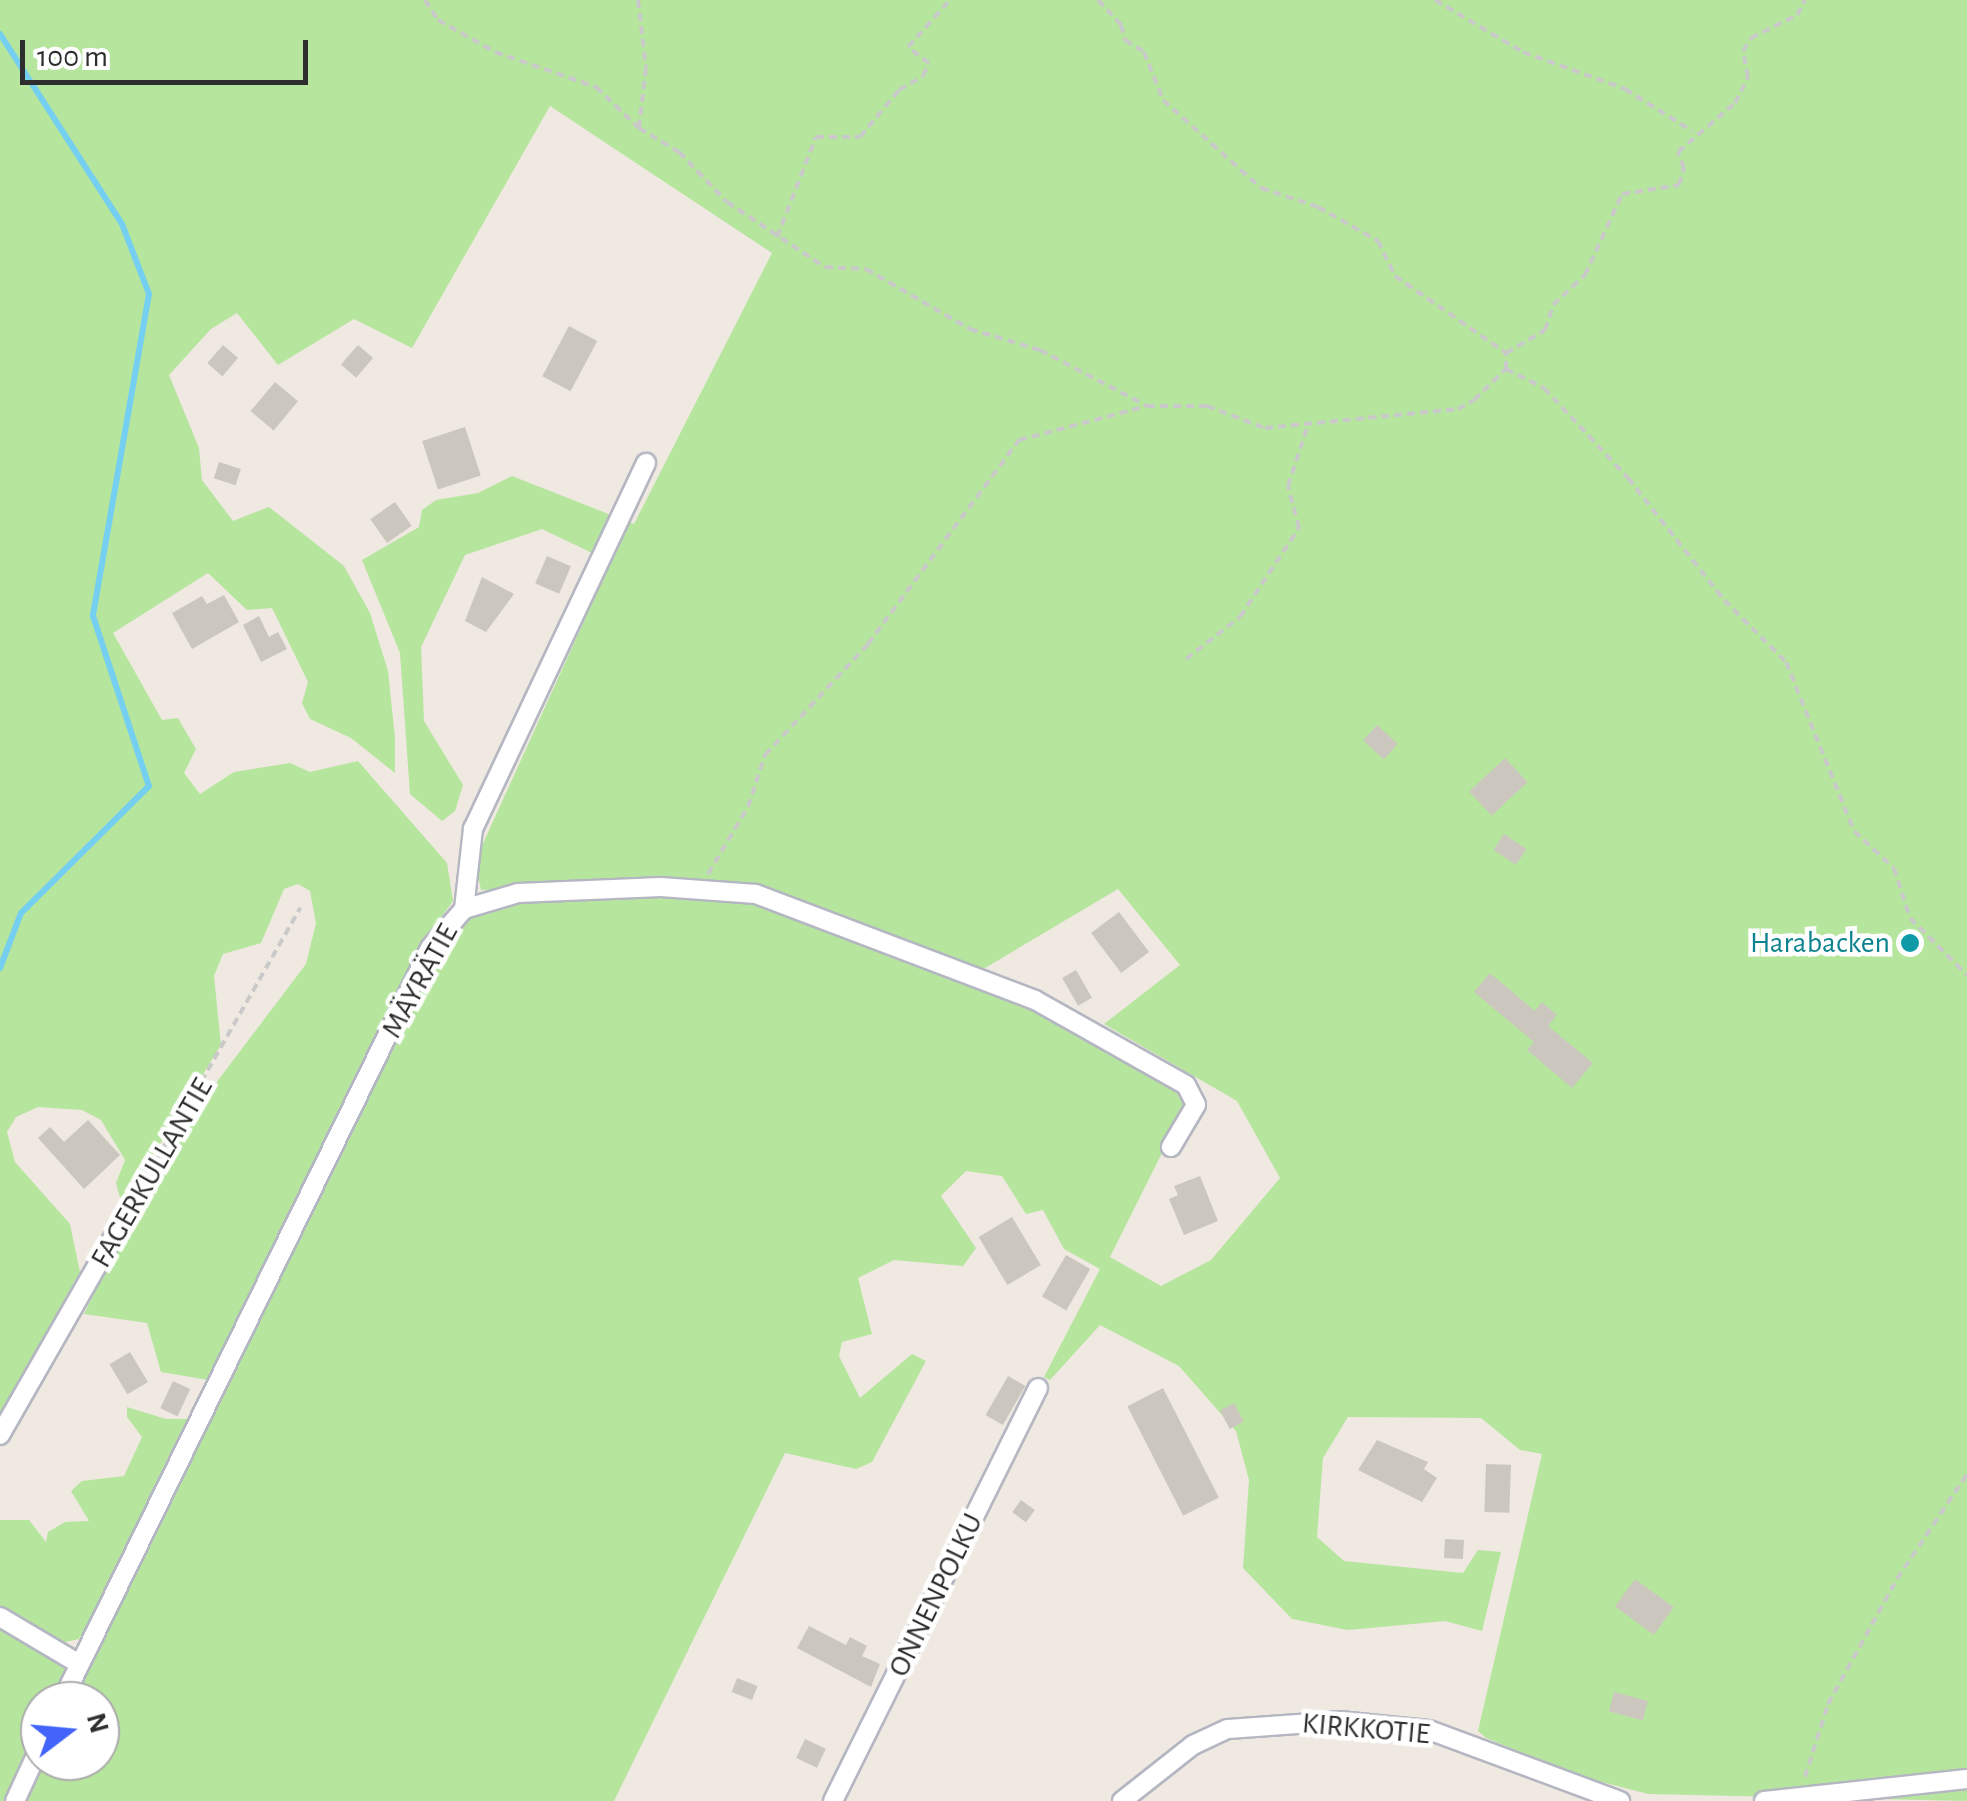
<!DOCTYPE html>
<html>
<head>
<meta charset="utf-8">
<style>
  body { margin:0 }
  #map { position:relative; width:1967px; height:1801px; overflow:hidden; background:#efe9e1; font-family:"Alegreya Sans",sans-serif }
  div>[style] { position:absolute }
  .green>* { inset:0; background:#b6e59e }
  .stream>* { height:6px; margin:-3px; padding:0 3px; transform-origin:3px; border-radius:3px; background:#75cff0 }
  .building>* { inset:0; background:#cbc7bf; transform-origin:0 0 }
  .path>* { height:4px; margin-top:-2px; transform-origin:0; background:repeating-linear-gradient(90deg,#c9c9c9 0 8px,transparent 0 13px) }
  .roads { filter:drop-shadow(2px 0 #b4b7c1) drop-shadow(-2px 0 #b4b7c1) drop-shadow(0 2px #b4b7c1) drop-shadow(0 -2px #b4b7c1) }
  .minor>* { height:18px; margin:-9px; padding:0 9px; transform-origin:9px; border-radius:9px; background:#fff }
  .dots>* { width:28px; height:28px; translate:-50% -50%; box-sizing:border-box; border:5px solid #fff; border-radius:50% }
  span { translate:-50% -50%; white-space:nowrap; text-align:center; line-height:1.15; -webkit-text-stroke:9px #fff; paint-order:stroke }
  .culture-label { font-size:30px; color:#0d838f }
  .right { translate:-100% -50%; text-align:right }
  .street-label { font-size:30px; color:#2e2e2e }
  .north { position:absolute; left:20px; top:1681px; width:100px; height:100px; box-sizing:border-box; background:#fff; border:2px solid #ababab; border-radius:50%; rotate:74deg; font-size:28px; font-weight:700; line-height:40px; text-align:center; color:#2e2e2e }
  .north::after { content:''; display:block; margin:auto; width:35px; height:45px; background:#4264fb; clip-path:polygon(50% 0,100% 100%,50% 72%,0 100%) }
  .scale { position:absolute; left:20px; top:40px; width:288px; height:45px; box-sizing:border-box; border:5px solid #2e2e2e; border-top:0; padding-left:12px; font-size:30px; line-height:35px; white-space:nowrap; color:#2e2e2e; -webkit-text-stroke:8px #fff; paint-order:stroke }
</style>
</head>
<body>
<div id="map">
  <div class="green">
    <div style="clip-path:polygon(0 0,1967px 0,1967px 1801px,1648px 1794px,1579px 1776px,1486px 1738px,1478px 1731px,1542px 1454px,1520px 1450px,1481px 1418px,1348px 1417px,1323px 1458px,1317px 1537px,1344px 1561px,1463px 1573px,1478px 1550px,1501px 1552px,1482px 1631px,1445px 1621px,1348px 1630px,1292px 1619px,1243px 1568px,1249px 1480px,1236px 1431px,1179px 1366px,1100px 1325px,1050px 1380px,1044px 1377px,1100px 1269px,1064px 1249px,1043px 1210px,1026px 1214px,1002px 1176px,966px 1171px,941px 1196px,976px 1248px,963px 1266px,894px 1260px,858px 1278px,872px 1334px,842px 1342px,839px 1356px,860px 1398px,912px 1354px,926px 1361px,872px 1462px,856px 1469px,785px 1453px,614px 1801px,25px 1801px,45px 1761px,100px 1761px,100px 1701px,74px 1701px,441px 944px,461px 918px,498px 900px,741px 897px,1030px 1008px,1189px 1099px,1110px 1257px,1161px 1286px,1211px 1260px,1280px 1178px,1237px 1101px,1104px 1024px,1180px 965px,1118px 889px,980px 971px,762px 891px,682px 882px,481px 890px,475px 861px,611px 562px,542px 529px,465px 555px,421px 647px,424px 721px,463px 785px,455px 811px,442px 821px,410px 794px,400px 653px,362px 560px,419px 527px,422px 510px,436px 500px,478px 493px,512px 476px,634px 524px,772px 253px,550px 106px,412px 348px,354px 319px,278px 365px,237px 313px,211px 329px,169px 375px,199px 448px,202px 480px,233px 521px,269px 507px,344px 566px,370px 613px,388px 671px,395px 738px,395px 773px,351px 738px,310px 719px,302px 703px,308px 682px,272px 608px,247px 610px,208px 573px,113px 633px,162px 720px,178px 718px,196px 749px,184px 773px,200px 794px,234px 772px,290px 763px,310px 772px,358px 761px,447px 863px,453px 901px,426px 938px,208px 1380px,161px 1372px,147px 1323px,84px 1314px,133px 1216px,219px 1079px,306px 964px,316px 923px,310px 891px,298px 884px,284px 889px,261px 943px,223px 954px,214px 976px,221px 1045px,126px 1199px,120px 1198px,116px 1183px,125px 1160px,101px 1120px,82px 1110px,38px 1107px,16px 1117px,7px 1132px,15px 1162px,70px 1224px,80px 1272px,0 1416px)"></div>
    <div style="clip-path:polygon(127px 1407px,166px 1419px,192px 1419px,91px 1618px,79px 1639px,61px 1643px,0 1607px,0 1520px,29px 1520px,46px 1542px,48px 1532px,65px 1522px,89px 1521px,71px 1491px,82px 1481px,124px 1476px,142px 1437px,127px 1417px)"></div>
    <div style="clip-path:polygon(0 1624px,71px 1667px,54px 1701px,40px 1701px,40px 1730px,5px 1801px,0 1801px)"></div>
  </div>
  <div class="stream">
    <div style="left:0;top:34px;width:226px;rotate:57.3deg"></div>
    <div style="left:122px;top:224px;width:75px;rotate:68.9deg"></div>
    <div style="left:149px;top:294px;width:327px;rotate:99.9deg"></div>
    <div style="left:93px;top:616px;width:179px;rotate:71.8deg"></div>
    <div style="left:149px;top:786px;width:180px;rotate:135.2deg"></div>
    <div style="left:21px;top:913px;width:59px;rotate:110.9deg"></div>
  </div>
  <div class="building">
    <div style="left:569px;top:326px;width:32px;height:57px;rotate:28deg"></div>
    <div style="left:223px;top:345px;width:20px;height:24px;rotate:41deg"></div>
    <div style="left:358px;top:345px;width:20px;height:26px;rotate:41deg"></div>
    <div style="left:275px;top:382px;width:30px;height:38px;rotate:40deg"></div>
    <div style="left:465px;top:427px;width:51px;height:45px;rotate:72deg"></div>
    <div style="left:219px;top:462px;width:23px;height:17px;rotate:18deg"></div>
    <div style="left:395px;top:502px;width:29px;height:30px;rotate:55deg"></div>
    <div style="left:547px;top:556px;width:26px;height:30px;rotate:23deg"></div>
    <div style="clip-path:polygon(482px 577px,514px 594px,486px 632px,465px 621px)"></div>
    <div style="clip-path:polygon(224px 595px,239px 622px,192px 649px,172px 613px,202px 596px,207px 604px)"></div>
    <div style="clip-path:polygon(259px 616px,269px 637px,278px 632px,287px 649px,261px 662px,243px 625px)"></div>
    <div style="left:1377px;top:725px;width:28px;height:21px;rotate:42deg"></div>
    <div style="left:1505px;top:758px;width:33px;height:49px;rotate:47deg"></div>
    <div style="left:1504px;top:834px;width:27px;height:19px;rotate:34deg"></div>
    <div style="left:1119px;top:912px;width:50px;height:35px;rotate:53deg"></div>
    <div style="left:1076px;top:970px;width:32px;height:16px;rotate:60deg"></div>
    <div style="clip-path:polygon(1490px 973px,1535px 1011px,1542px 1002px,1557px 1015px,1548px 1026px,1593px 1063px,1572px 1088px,1527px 1050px,1534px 1042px,1474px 992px)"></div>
    <div style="clip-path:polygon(88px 1120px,120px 1155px,84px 1189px,38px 1138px,50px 1127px,64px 1142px)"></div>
    <div style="clip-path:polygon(1200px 1176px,1218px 1221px,1184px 1235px,1169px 1199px,1178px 1195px,1174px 1186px)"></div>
    <div style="left:1012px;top:1217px;width:56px;height:39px;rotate:59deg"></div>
    <div style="left:1066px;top:1255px;width:28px;height:48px;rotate:30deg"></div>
    <div style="left:130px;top:1352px;width:35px;height:24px;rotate:59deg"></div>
    <div style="left:1008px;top:1376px;width:20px;height:45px;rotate:30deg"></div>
    <div style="left:173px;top:1381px;width:19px;height:30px;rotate:25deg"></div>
    <div style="left:1163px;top:1388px;width:123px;height:40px;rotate:63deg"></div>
    <div style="left:1234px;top:1403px;width:21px;height:16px;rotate:62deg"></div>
    <div style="clip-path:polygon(1377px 1440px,1428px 1462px,1424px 1469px,1437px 1478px,1422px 1502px,1358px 1470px)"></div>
    <div style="left:1486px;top:1464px;width:25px;height:48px;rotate:2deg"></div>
    <div style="left:1021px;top:1500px;width:17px;height:15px;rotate:36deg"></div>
    <div style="left:1445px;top:1539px;width:19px;height:19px;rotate:3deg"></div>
    <div style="left:1635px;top:1579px;width:48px;height:34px;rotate:36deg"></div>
    <div style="clip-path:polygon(809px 1626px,846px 1645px,850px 1637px,867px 1646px,862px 1656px,880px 1664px,871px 1687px,797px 1648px)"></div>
    <div style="left:737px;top:1678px;width:22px;height:15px;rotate:21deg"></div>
    <div style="left:1614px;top:1692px;width:35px;height:20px;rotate:15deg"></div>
    <div style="left:805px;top:1739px;width:23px;height:21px;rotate:25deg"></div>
  </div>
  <div class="path">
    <div style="left:425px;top:0;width:24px;rotate:57deg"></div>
    <div style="left:438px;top:20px;width:65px;rotate:29.3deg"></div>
    <div style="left:495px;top:52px;width:107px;rotate:19.1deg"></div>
    <div style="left:596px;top:87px;width:59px;rotate:43.6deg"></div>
    <div style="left:639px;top:128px;width:47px;rotate:31deg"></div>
    <div style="left:679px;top:152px;width:69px;rotate:46.2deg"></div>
    <div style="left:727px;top:202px;width:118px;rotate:33.6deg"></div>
    <div style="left:825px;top:267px;width:41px;rotate:2.8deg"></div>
    <div style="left:866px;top:269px;width:120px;rotate:30deg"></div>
    <div style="left:970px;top:329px;width:73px;rotate:16.7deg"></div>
    <div style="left:1040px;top:350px;width:121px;rotate:27.6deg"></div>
    <div style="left:638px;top:0;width:68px;rotate:83.3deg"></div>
    <div style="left:646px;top:68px;width:60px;rotate:96.7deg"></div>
    <div style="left:1098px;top:0;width:34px;rotate:47deg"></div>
    <div style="left:1121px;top:25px;width:16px;rotate:75deg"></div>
    <div style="left:1125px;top:40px;width:22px;rotate:32deg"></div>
    <div style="left:1144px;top:52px;width:52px;rotate:68.4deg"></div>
    <div style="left:1163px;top:100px;width:132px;rotate:41.9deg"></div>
    <div style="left:1261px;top:188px;width:60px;rotate:18.4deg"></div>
    <div style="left:1318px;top:207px;width:69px;rotate:29.5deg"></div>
    <div style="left:1378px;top:241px;width:39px;rotate:64deg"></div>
    <div style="left:1395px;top:276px;width:135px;rotate:34.7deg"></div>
    <div style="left:1435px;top:0;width:102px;rotate:30.6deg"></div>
    <div style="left:1523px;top:52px;width:109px;rotate:19.9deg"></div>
    <div style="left:1625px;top:89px;width:79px;rotate:32.1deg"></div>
    <div style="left:777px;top:237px;width:107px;rotate:-68.7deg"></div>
    <div style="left:816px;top:137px;width:44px"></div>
    <div style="left:860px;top:137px;width:61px;rotate:-50.3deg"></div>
    <div style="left:899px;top:90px;width:28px;rotate:-30deg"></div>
    <div style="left:923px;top:76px;width:14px;rotate:-65deg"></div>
    <div style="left:929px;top:63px;width:26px;rotate:-143deg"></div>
    <div style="left:908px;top:47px;width:63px;rotate:-48.2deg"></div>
    <div style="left:1506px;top:369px;width:42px;rotate:26.6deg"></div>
    <div style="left:1544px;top:388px;width:123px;rotate:47deg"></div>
    <div style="left:1628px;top:478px;width:155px;rotate:51.8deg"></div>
    <div style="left:1724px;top:600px;width:88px;rotate:45deg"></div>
    <div style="left:1786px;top:662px;width:182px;rotate:68.1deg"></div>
    <div style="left:1854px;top:831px;width:54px;rotate:42.8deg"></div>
    <div style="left:1894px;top:868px;width:52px;rotate:72.3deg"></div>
    <div style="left:1910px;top:918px;width:81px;rotate:45deg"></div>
    <div style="left:1186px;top:659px;width:68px;rotate:-37.9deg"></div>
    <div style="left:1240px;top:617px;width:107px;rotate:-56.5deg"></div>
    <div style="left:1299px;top:528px;width:43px;rotate:-104.7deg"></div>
    <div style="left:1288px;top:486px;width:61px;rotate:-71.9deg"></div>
    <div style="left:708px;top:874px;width:78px;rotate:-59.2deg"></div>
    <div style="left:748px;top:807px;width:55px;rotate:-71.9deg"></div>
    <div style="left:765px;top:755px;width:151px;rotate:-47.1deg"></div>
    <div style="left:868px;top:644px;width:254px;rotate:-53.5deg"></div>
    <div style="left:1019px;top:440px;width:132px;rotate:-14.9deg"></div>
    <div style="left:1147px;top:406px;width:60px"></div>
    <div style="left:1207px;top:406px;width:62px;rotate:20.8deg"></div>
    <div style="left:1265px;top:428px;width:194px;rotate:-5.6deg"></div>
    <div style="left:1458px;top:409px;width:18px;rotate:-29deg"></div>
    <div style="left:1474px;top:400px;width:45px;rotate:-44.1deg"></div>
    <div style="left:1506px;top:369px;width:16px;rotate:-90deg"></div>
    <div style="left:1506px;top:353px;width:45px;rotate:-30.5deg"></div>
    <div style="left:1545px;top:330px;width:26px;rotate:-72deg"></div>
    <div style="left:1553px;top:305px;width:44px;rotate:-43.2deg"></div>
    <div style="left:1585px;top:275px;width:89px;rotate:-65.4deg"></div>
    <div style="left:1622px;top:194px;width:58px;rotate:-9deg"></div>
    <div style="left:1679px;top:185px;width:18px;rotate:-74deg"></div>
    <div style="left:1684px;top:168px;width:17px;rotate:-111deg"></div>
    <div style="left:1678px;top:152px;width:75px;rotate:-40.7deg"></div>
    <div style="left:1735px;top:103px;width:29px;rotate:-63deg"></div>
    <div style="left:1748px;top:77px;width:26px;rotate:-101deg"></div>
    <div style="left:1743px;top:51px;width:15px;rotate:-58deg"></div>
    <div style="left:1751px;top:38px;width:51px;rotate:-26.6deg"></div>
    <div style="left:1797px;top:15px;width:17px;rotate:-62deg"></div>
    <div style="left:124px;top:1217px;width:356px;rotate:-60.3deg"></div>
    <div style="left:1805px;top:1777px;width:77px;rotate:-72.5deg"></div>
    <div style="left:1828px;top:1704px;width:143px;rotate:-61.1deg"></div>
    <div style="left:1897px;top:1579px;width:126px;rotate:-56.3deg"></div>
  </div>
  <div class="roads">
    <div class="minor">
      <div style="left:464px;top:909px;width:81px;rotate:-83.6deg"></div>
      <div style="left:473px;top:829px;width:405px;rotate:-64.7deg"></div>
      <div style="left:0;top:1435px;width:232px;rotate:-60.2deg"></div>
      <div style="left:0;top:1617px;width:92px;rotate:30.7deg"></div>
      <div style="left:62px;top:1701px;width:838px;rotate:-63.95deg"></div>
      <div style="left:430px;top:948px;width:52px;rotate:-48.9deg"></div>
      <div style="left:464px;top:909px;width:56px;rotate:-16.5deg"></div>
      <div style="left:518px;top:893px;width:143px;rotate:-2.4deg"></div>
      <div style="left:661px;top:887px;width:95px;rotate:4.2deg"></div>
      <div style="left:756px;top:894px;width:298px;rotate:20.8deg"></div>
      <div style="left:1035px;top:1000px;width:173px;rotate:29.4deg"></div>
      <div style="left:1186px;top:1085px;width:22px;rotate:63deg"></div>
      <div style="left:1196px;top:1105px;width:49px;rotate:120.8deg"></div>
      <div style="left:15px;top:1801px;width:60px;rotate:-65.2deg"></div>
      <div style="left:833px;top:1801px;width:461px;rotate:-63.6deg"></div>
      <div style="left:1122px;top:1801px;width:90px;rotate:-38.3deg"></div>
      <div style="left:1193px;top:1745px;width:38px;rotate:-25deg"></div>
      <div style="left:1228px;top:1729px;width:112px;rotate:-4.1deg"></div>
      <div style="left:1340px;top:1721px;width:89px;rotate:5.8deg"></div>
      <div style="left:1429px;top:1730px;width:204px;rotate:20.4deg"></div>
      <div style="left:1764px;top:1801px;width:204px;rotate:-6.2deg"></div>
    </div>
  </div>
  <div class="dots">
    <div style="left:1910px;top:943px;background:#0f9aa8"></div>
  </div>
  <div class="culture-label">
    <span class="right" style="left:1890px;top:943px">Harabacken</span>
  </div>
  <div class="street-label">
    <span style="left:420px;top:981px;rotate:-61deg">MÄYRÄTIE</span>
    <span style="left:152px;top:1173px;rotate:-60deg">FAGERKULLANTIE</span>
    <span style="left:936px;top:1595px;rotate:-64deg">ONNENPOLKU</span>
    <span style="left:1366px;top:1729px;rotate:5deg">KIRKKOTIE</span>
  </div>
  <div class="north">N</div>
  <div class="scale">100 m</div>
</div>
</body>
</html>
